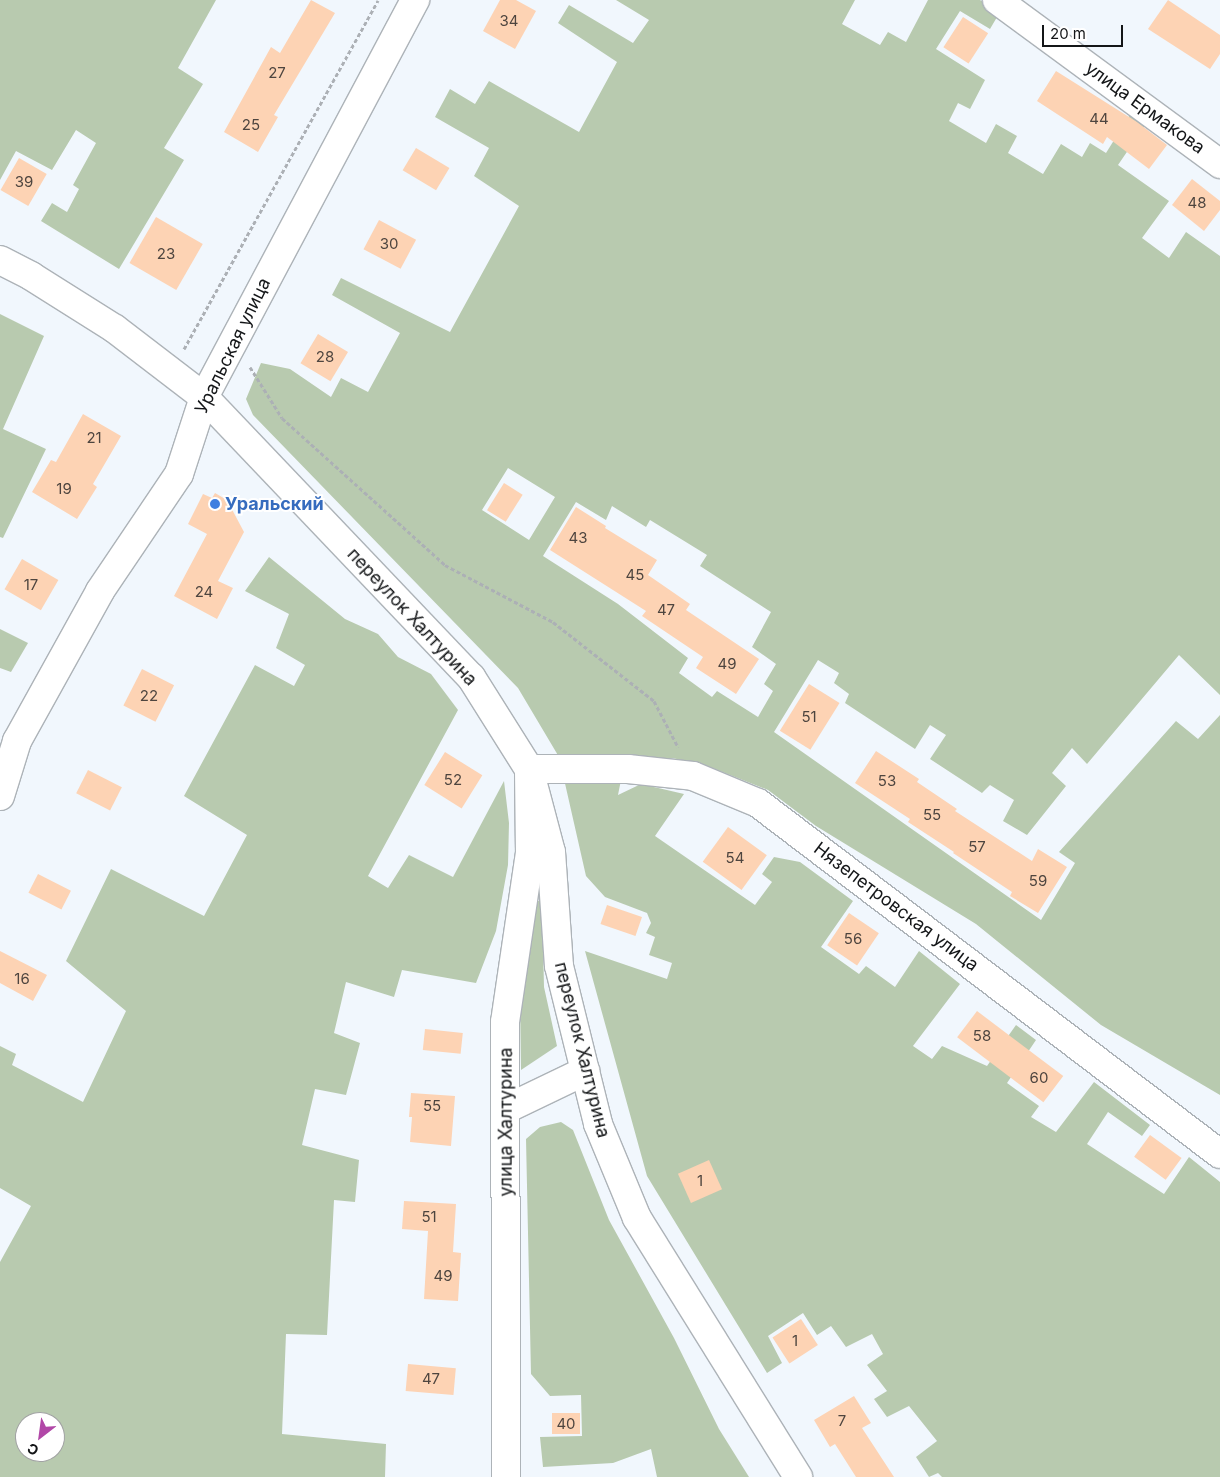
<!DOCTYPE html>
<html>
<head>
<meta charset="utf-8">
<style>
  body { margin:0 }
  #map { position:relative; width:1220px; height:1477px; overflow:hidden; background:#f1f7fd; font-family:Inter,sans-serif }
  div>[style] { position:absolute }
  .green>* { inset:0; background:#b8caaf }
  .building>* { inset:0; background:#fdd3b4; transform-origin:0 0 }
  .path>* { height:3px; margin-top:-1.5px; transform-origin:0; background:repeating-linear-gradient(90deg,#acb0b5 0 4px,transparent 0 6.5px) }
  .roads { filter:drop-shadow(1px 0 #adb3b8) drop-shadow(-1px 0 #adb3b8) drop-shadow(0 1px #adb3b8) drop-shadow(0 -1px #adb3b8) }
  .minor>* { height:28px; margin:-14px; padding:0 14px; transform-origin:14px; border-radius:14px; background:#fff }
  .major>* { height:28px; margin:-14px; padding:0 14px; transform-origin:14px; border-radius:14px; background:#fff }
  .dots>* { width:14px; height:14px; translate:-50% -50%; box-sizing:border-box; border:2px solid #fff; border-radius:50% }
  span { translate:-50% -50%; white-space:nowrap; text-align:center; line-height:1.15; -webkit-text-stroke:4px #fff; paint-order:stroke }
  .number-label { font-size:15px; color:#4e453f }
  .number-label span { -webkit-text-stroke-width:0 }
  .street-label { font-size:18px; color:#141618 }
  .shop-label { font-size:18px; color:#366cbe; font-weight:700 }
  .left { translate:0 -50%; text-align:left }
  .north { position:absolute; left:15px; top:1412px; width:50px; height:50px; box-sizing:border-box; background:#fff; border:1px solid #a1a2a3; border-radius:50%; rotate:210deg; font-size:14px; font-weight:700; line-height:20px; text-align:center; color:#141618 }
  .north::after { content:''; display:block; margin:auto; width:18px; height:22px; background:#b147a7; clip-path:polygon(50% 0,100% 100%,50% 72%,0 100%) }
  .scale { position:absolute; left:1042px; top:25px; width:81px; height:22px; box-sizing:border-box; border:2px solid #141618; border-top:0; padding-left:6px; font-size:15px; line-height:18px; white-space:nowrap; color:#141618; -webkit-text-stroke:4px #fff; paint-order:stroke }
</style>
</head>
<body>
<div id="map">
  <div class="green">
    <div style="clip-path:polygon(0 0,216px 0,178px 68px,203px 84px,164px 148px,184px 160px,119px 269px,41px 221px,52px 203px,67px 212px,79px 189px,73px 185px,96px 143px,76px 130px,52px 170px,16px 151px,0 180px)"></div>
    <div style="clip-path:polygon(evenodd,616px 0,855px 0,842px 24px,880px 45px,888px 32px,906px 42px,928px 0,980px 0,1000px 12px,990px 29px,960px 11px,936px 49px,985px 80px,970px 109px,958px 103px,949px 121px,986px 143px,996px 124px,1017px 136px,1008px 153px,1043px 174px,1061px 144px,1082px 157px,1090px 143px,1106px 153px,1131px 113px,1146px 124px,1118px 165px,1169px 201px,1142px 238px,1169px 258px,1186px 232px,1220px 256px,1220px 695px,1179px 655px,1087px 764px,1072px 748px,1052px 773px,1066px 786px,1027px 835px,1003px 821px,1014px 800px,990px 785px,982px 793px,930px 759px,946px 735px,930px 725px,915px 749px,845px 703px,849px 694px,834px 683px,839px 673px,818px 660px,774px 732px,1041px 920px,1075px 863px,1059px 852px,1176px 721px,1198px 739px,1220px 715px,1220px 1095px,1101px 1025px,976px 924px,816px 826px,768px 790px,705px 765px,672px 758px,625px 760px,618px 795px,641px 784px,684px 794px,655px 836px,755px 905px,772px 882px,762px 874px,774px 857px,800px 862px,853px 901px,821px 947px,859px 974px,866px 966px,895px 987px,919px 951px,960px 984px,913px 1046px,932px 1059px,942px 1046px,987px 1066px,1016px 1025px,1036px 1040px,1007px 1083px,1039px 1106px,1031px 1117px,1056px 1132px,1094px 1082px,1150px 1125px,1142px 1136px,1108px 1112px,1087px 1144px,1164px 1194px,1189px 1157px,1220px 1182px,1220px 1477px,942px 1477px,938px 1473px,929px 1477px,916px 1457px,937px 1441px,909px 1406px,887px 1417px,874px 1399px,887px 1391px,867px 1365px,883px 1354px,872px 1334px,846px 1347px,831px 1326px,817px 1335px,803px 1313px,768px 1336px,782px 1363px,767px 1373px,647px 1176px,585px 951px,667px 979px,672px 963px,649px 955px,655px 937px,646px 933px,651px 923px,647px 913px,605px 897px,586px 876px,559px 757px,518px 688px,253px 415px,246px 399px,261px 363px,290px 369px,331px 397px,341px 378px,368px 392px,400px 333px,332px 295px,341px 278px,450px 332px,519px 206px,474px 176px,489px 148px,435px 117px,450px 89px,475px 104px,489px 81px,579px 132px,617px 62px,558px 23px,569px 5px,633px 43px,649px 20px,616px 0,508px 468px,555px 497px,529px 540px,482px 510px,508px 468px,616px 0,576px 502px,606px 520px,612px 506px,646px 527px,650px 520px,707px 555px,700px 566px,771px 612px,752px 647px,776px 664px,764px 684px,773px 691px,758px 717px,717px 691px,712px 697px,679px 673px,688px 658px,618px 604px,543px 556px,576px 502px)"></div>
    <div style="clip-path:polygon(0 314px,44px 336px,3px 429px,46px 449px,3px 538px,0 537px)"></div>
    <div style="clip-path:polygon(evenodd,269px 557px,345px 619px,378px 634px,398px 657px,431px 674px,458px 710px,368px 876px,388px 888px,409px 855px,453px 877px,504px 781px,509px 823px,508px 865px,496px 931px,476px 983px,402px 970px,394px 997px,346px 982px,334px 1033px,360px 1043px,346px 1095px,315px 1089px,302px 1145px,359px 1160px,355px 1202px,334px 1200px,327px 1335px,286px 1334px,282px 1434px,386px 1444px,385px 1477px,0 1477px,0 1262px,31px 1206px,0 1188px,0 1046px,16px 1054px,12px 1065px,83px 1102px,126px 1011px,66px 961px,111px 869px,204px 916px,247px 835px,184px 796px,255px 665px,294px 686px,305px 665px,276px 648px,289px 614px,245px 591px,269px 557px,25px 1422px,55px 1422px,55px 1452px,25px 1452px,25px 1422px)"></div>
    <div style="clip-path:polygon(0 629px,28px 643px,11px 672px,0 668px)"></div>
    <div style="clip-path:polygon(534px 901px,542px 901px,544px 987px,557px 1046px,521px 1070px,520px 998px)"></div>
    <div style="clip-path:polygon(561px 1122px,573px 1130px,609px 1220px,674px 1338px,719px 1429px,749px 1477px,657px 1477px,651px 1449px,613px 1463px,543px 1467px,540px 1437px,582px 1436px,581px 1395px,550px 1396px,531px 1374px,526px 1139px,540px 1127px)"></div>
  </div>
  <div class="building">
    <div style="clip-path:polygon(311px 0,335px 13px,274px 115px,278px 117px,258px 152px,224px 132px,271px 47px,280px 53px)"></div>
    <div style="clip-path:polygon(500px 0,516px 0,536px 11px,515px 49px,483px 31px)"></div>
    <div style="clip-path:polygon(1168px 0,1220px 35px,1220px 54px,1210px 69px,1148px 29px)"></div>
    <div style="left:963px;top:17px;width:30px;height:36px;rotate:33deg"></div>
    <div style="clip-path:polygon(1056px 71px,1137px 122px,1167px 145px,1149px 169px,1107px 137px,1103px 144px,1037px 101px)"></div>
    <div style="left:416px;top:148px;width:39px;height:26px;rotate:31deg"></div>
    <div style="left:19px;top:158px;width:32px;height:37px;rotate:30deg"></div>
    <div style="clip-path:polygon(1192px 179px,1220px 201px,1220px 210px,1204px 231px,1172px 205px)"></div>
    <div style="left:156px;top:217px;width:54px;height:53px;rotate:30deg"></div>
    <div style="left:379px;top:220px;width:42px;height:33px;rotate:28deg"></div>
    <div style="left:318px;top:334px;width:35px;height:34px;rotate:31deg"></div>
    <div style="clip-path:polygon(83px 414px,121px 436px,93px 484px,97px 487px,77px 519px,32px 492px,51px 460px,56px 462px)"></div>
    <div style="left:504px;top:483px;width:22px;height:32px;rotate:32deg"></div>
    <div style="clip-path:polygon(215px 493px,227px 500px,244px 532px,218px 581px,233px 588px,217px 619px,174px 596px,207px 534px,188px 524px,203px 494px,212px 498px)"></div>
    <div style="clip-path:polygon(576px 507px,606px 526px,605px 528px,657px 560px,648px 575px,690px 604px,686px 610px,759px 659px,736px 694px,696px 668px,703px 657px,642px 616px,646px 611px,550px 550px)"></div>
    <div style="left:22px;top:559px;width:42px;height:35px;rotate:30deg"></div>
    <div style="left:142px;top:669px;width:36px;height:41px;rotate:27deg"></div>
    <div style="left:809px;top:684px;width:36px;height:55px;rotate:32deg"></div>
    <div style="clip-path:polygon(876px 751px,919px 779px,917px 782px,957px 809px,955px 811px,1032px 861px,1038px 849px,1067px 867px,1038px 913px,1010px 896px,1012px 892px,953px 853px,954px 852px,908px 822px,910px 819px,855px 783px)"></div>
    <div style="left:445px;top:752px;width:44px;height:39px;rotate:32deg"></div>
    <div style="left:88px;top:770px;width:38px;height:26px;rotate:27deg"></div>
    <div style="left:728px;top:827px;width:48px;height:43px;rotate:36deg"></div>
    <div style="left:38px;top:874px;width:37px;height:21px;rotate:27deg"></div>
    <div style="left:607px;top:905px;width:37px;height:20px;rotate:19deg"></div>
    <div style="left:849px;top:913px;width:36px;height:39px;rotate:34deg"></div>
    <div style="clip-path:polygon(0 951px,47px 975px,33px 1001px,0 983px)"></div>
    <div style="left:977px;top:1011px;width:108px;height:33px;rotate:37deg"></div>
    <div style="left:425px;top:1029px;width:38px;height:21px;rotate:6deg"></div>
    <div style="clip-path:polygon(411px 1093px,455px 1096px,451px 1146px,410px 1142px,412px 1117px,409px 1117px)"></div>
    <div style="left:1150px;top:1135px;width:39px;height:27px;rotate:36deg"></div>
    <div style="left:709px;top:1160px;width:32px;height:34px;rotate:66deg"></div>
    <div style="clip-path:polygon(404px 1201px,456px 1204px,453px 1252px,461px 1253px,458px 1301px,424px 1299px,428px 1231px,402px 1229px)"></div>
    <div style="left:801px;top:1319px;width:31px;height:34px;rotate:57deg"></div>
    <div style="left:408px;top:1364px;width:48px;height:27px;rotate:5deg"></div>
    <div style="clip-path:polygon(854px 1396px,871px 1423px,862px 1428px,894px 1477px,856px 1477px,835px 1444px,830px 1447px,814px 1420px)"></div>
    <div style="left:580px;top:1413px;width:21px;height:28px;rotate:90deg"></div>
  </div>
  <div class="path">
    <div style="left:184px;top:349px;width:399px;rotate:-60.9deg"></div>
    <div style="left:250px;top:367px;width:60px;rotate:57.9deg"></div>
    <div style="left:282px;top:418px;width:219px;rotate:42deg"></div>
    <div style="left:445px;top:565px;width:122px;rotate:27.8deg"></div>
    <div style="left:553px;top:622px;width:128px;rotate:38deg"></div>
    <div style="left:654px;top:701px;width:52px;rotate:62.4deg"></div>
  </div>
  <div class="roads">
    <div class="minor">
      <div style="left:997px;top:0;width:277px;rotate:36.3deg"></div>
      <div style="left:0;top:796px;width:58px;rotate:-72.8deg"></div>
      <div style="left:17px;top:741px;width:171px;rotate:-61deg"></div>
      <div style="left:100px;top:591px;width:141px;rotate:-56deg"></div>
      <div style="left:179px;top:474px;width:81px;rotate:-72deg"></div>
      <div style="left:506px;top:1109px;width:88px;rotate:-25.7deg"></div>
      <div style="left:506px;top:1477px;width:455px;rotate:-90.1deg"></div>
      <div style="left:505px;top:1022px;width:171px;rotate:-81.6deg"></div>
      <div style="left:530px;top:853px;width:84px;rotate:-90.7deg"></div>
      <div style="left:529px;top:769px;width:99px"></div>
      <div style="left:628px;top:769px;width:65px;rotate:6.1deg"></div>
      <div style="left:693px;top:776px;width:70px;rotate:22.6deg"></div>
      <div style="left:758px;top:803px;width:580px;rotate:37.23deg"></div>
    </div>
    <div class="major">
      <div style="left:0;top:260px;width:35px;rotate:27deg"></div>
      <div style="left:31px;top:276px;width:99px;rotate:32.2deg"></div>
      <div style="left:115px;top:329px;width:112px;rotate:37.4deg"></div>
      <div style="left:204px;top:397px;width:387px;rotate:46.4deg"></div>
      <div style="left:471px;top:677px;width:109px;rotate:57.8deg"></div>
      <div style="left:529px;top:769px;width:86px;rotate:75.2deg"></div>
      <div style="left:551px;top:852px;width:114px;rotate:86deg"></div>
      <div style="left:559px;top:966px;width:163px;rotate:76.1deg"></div>
      <div style="left:598px;top:1124px;width:102px;rotate:67.5deg"></div>
      <div style="left:637px;top:1218px;width:305px;rotate:58.1deg"></div>
      <div style="left:204px;top:397px;width:450px;rotate:-62deg"></div>
    </div>
  </div>
  <div class="dots">
    <div style="left:215px;top:504px;background:#3f7fe0"></div>
  </div>
  <div class="number-label">
    <span style="left:509px;top:21px">34</span>
    <span style="left:277px;top:73px">27</span>
    <span style="left:1099px;top:119px">44</span>
    <span style="left:251px;top:125px">25</span>
    <span style="left:24px;top:182px">39</span>
    <span style="left:1197px;top:203px">48</span>
    <span style="left:389px;top:244px">30</span>
    <span style="left:166px;top:254px">23</span>
    <span style="left:325px;top:357px">28</span>
    <span style="left:94px;top:438px">21</span>
    <span style="left:64px;top:489px">19</span>
    <span style="left:578px;top:538px">43</span>
    <span style="left:635px;top:575px">45</span>
    <span style="left:31px;top:585px">17</span>
    <span style="left:204px;top:592px">24</span>
    <span style="left:666px;top:610px">47</span>
    <span style="left:727px;top:664px">49</span>
    <span style="left:149px;top:696px">22</span>
    <span style="left:809px;top:717px">51</span>
    <span style="left:453px;top:780px">52</span>
    <span style="left:887px;top:781px">53</span>
    <span style="left:932px;top:815px">55</span>
    <span style="left:977px;top:847px">57</span>
    <span style="left:735px;top:858px">54</span>
    <span style="left:1038px;top:881px">59</span>
    <span style="left:853px;top:939px">56</span>
    <span style="left:22px;top:979px">16</span>
    <span style="left:982px;top:1036px">58</span>
    <span style="left:1039px;top:1078px">60</span>
    <span style="left:432px;top:1106px">55</span>
    <span style="left:700px;top:1181px">1</span>
    <span style="left:429px;top:1217px">51</span>
    <span style="left:443px;top:1276px">49</span>
    <span style="left:795px;top:1341px">1</span>
    <span style="left:431px;top:1379px">47</span>
    <span style="left:842px;top:1421px">7</span>
    <span style="left:566px;top:1424px">40</span>
  </div>
  <div class="street-label">
    <span style="left:1145px;top:108px;rotate:36deg">улица Ермакова</span>
    <span style="left:233px;top:346px;rotate:-64deg">Уральская улица</span>
    <span style="left:412px;top:617px;rotate:47deg">переулок Халтурина</span>
    <span style="left:896px;top:907px;rotate:37deg">Нязепетровская улица</span>
    <span style="left:582px;top:1050px;rotate:76deg">переулок Халтурина</span>
    <span style="left:506px;top:1122px;rotate:-90deg">улица Халтурина</span>
  </div>
  <div class="shop-label">
    <span class="left" style="left:225px;top:504px">Уральский</span>
  </div>
  <div class="north">С</div>
  <div class="scale">20 m</div>
</div>
</body>
</html>
